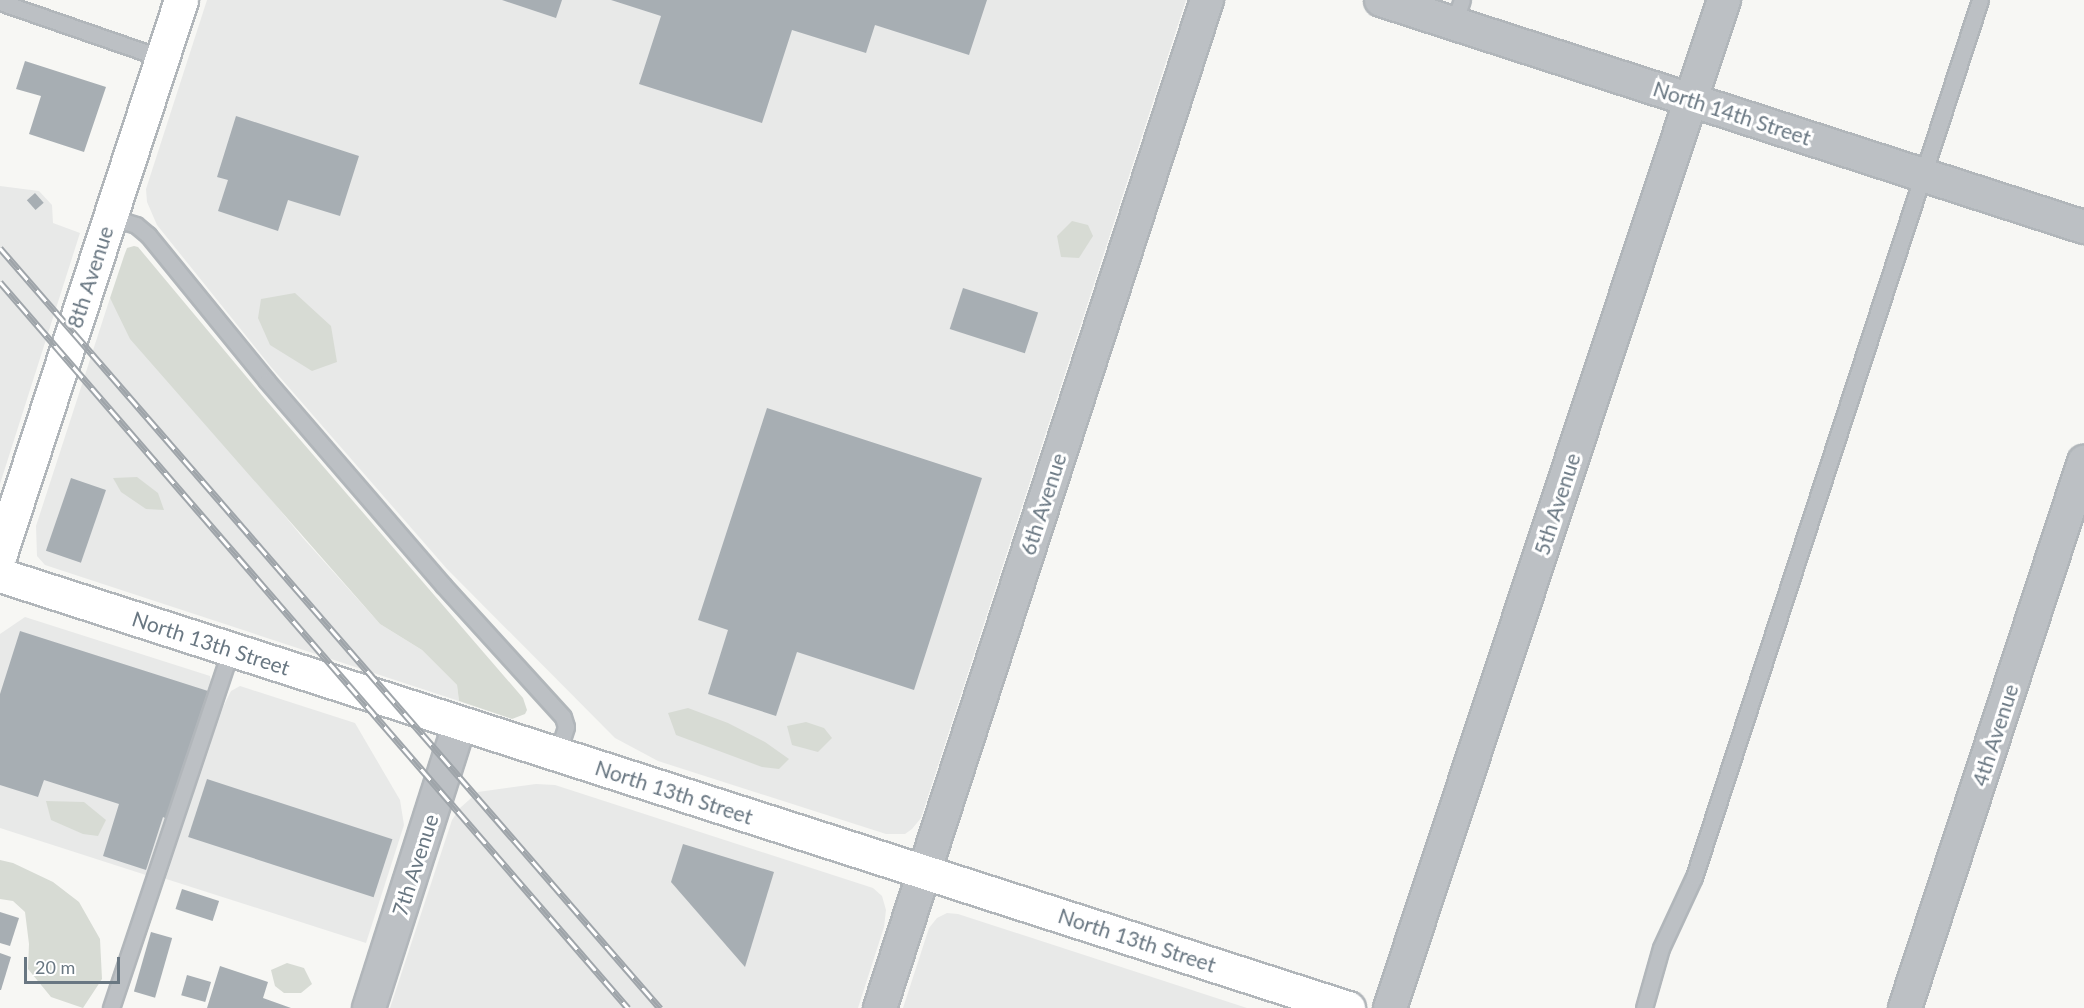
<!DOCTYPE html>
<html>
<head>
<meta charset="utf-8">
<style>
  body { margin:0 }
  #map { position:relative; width:2084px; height:1008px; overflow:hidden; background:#f7f7f4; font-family:Lato,sans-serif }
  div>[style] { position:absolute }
  .built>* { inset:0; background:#e8e9e8 }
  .green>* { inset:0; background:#d7dbd4 }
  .building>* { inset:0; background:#a7aeb3; transform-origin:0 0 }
  .roads { filter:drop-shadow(2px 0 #b1b6ba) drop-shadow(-2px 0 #b1b6ba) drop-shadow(0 2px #b1b6ba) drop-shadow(0 -2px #b1b6ba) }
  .lane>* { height:15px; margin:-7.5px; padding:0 7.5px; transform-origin:7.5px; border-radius:7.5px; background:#bcc0c4 }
  .street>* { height:32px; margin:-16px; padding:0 16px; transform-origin:16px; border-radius:16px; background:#bcc0c4 }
  .secondary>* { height:33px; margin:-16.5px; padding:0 16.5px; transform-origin:16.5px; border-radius:16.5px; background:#fff }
  .rail>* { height:7px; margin-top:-3.5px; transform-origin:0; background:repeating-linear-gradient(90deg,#fff 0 14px,#9fa5aa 0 28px); box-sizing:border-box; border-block:2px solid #9fa5aa }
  span { translate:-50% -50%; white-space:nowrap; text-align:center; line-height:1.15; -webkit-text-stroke:6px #fff; paint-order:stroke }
  .street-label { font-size:21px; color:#697782 }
  .scale { position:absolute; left:24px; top:957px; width:96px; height:27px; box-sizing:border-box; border:3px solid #697782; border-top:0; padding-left:8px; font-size:18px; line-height:21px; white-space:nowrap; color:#697782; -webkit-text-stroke:4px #fff; paint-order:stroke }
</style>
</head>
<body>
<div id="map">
  <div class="built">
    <div style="clip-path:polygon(207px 0,1186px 0,921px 818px,912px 829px,905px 834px,886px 834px,658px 761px,615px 738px,447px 569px,271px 367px,157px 225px,147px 202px,146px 189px)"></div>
    <div style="clip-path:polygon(0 186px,39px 191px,52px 205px,53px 223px,80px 233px,0 484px)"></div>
    <div style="clip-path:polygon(110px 298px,120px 316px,303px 538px,380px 624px,422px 650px,457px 685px,459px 701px,45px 565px,37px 556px,36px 526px)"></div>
    <div style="clip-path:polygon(25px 617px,210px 676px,212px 687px,149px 876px,0 828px,0 634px)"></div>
    <div style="clip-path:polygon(240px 686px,355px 723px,400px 800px,404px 825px,366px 943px,160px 877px,213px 727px,231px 691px)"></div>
    <div style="clip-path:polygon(536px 784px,555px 785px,873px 888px,882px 896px,886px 910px,884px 927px,858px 1008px,390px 1008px,452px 820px,460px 808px,478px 792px)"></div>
    <div style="clip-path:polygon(947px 913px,958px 914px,1247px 1008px,903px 1008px,929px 928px,937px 918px)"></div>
  </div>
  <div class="green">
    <div style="clip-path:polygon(1072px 221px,1088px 225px,1093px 236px,1079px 258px,1061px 257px,1057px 236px)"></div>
    <div style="clip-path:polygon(134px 246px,138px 247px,265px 399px,523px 698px,527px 710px,525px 714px,512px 719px,459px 701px,457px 685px,422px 650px,380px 624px,130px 339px,110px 298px,124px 256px,127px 248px)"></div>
    <div style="clip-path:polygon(295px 293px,331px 326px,337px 362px,312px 371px,270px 345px,258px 318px,261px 299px)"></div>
    <div style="clip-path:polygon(137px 477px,158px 493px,164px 510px,146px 509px,121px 492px,113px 478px)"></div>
    <div style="clip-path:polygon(688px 708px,728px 723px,765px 742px,789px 759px,779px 769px,762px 767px,676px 735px,668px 713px)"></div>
    <div style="clip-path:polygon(806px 722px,824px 728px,832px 738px,818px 752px,792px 745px,787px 726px)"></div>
    <div style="clip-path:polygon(46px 801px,84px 802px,106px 820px,98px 836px,83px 834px,51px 820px)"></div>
    <div style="clip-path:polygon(0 860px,13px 863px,53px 882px,79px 902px,100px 939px,102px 979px,83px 1008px,51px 997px,28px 969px,29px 944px,25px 912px,13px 901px,0 899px)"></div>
    <div style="clip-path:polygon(287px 963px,304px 968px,312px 984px,301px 993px,284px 993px,275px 986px,271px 970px)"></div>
  </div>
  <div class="building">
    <div style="clip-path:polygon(502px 0,562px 0,556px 18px)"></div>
    <div style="clip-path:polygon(611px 0,987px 0,969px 55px,875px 25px,866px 53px,792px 30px,762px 123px,639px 84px,661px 16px)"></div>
    <div style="clip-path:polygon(25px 61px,106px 87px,84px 152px,29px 134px,41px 96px,16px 89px)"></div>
    <div style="clip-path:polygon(236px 116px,359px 156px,340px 216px,288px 200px,278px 231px,218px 211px,228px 180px,217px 177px)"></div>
    <div style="left:35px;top:193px;width:13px;height:11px;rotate:48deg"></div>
    <div style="left:963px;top:288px;width:79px;height:43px;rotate:18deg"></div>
    <div style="clip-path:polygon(767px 408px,982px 478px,914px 690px,797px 652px,776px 716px,708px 694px,728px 630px,698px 620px)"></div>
    <div style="left:71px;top:478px;width:37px;height:77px;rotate:19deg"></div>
    <div style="clip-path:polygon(20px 631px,208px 691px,167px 819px,163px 817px,146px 870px,103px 856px,119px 804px,44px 780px,38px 797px,0 785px,0 694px)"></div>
    <div style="left:207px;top:779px;width:195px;height:61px;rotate:18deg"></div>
    <div style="clip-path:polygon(683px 844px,774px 872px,745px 967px,671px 882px)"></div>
    <div style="left:182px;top:889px;width:39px;height:21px;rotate:18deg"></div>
    <div style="clip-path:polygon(0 912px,19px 918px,10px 946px,0 943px)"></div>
    <div style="left:151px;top:932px;width:22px;height:62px;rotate:16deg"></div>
    <div style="clip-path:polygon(0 953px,11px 957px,1px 990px,0 990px)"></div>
    <div style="clip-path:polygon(220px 966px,268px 982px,263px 998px,291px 1008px,207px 1008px)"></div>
    <div style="left:187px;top:975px;width:25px;height:21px;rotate:16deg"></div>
  </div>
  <div class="roads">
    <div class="lane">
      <div style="left:0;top:2px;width:171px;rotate:19.1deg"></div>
      <div style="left:1454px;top:24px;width:25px;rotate:-72deg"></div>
      <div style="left:110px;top:217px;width:27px;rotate:17deg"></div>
      <div style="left:136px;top:225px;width:16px;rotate:40deg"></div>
      <div style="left:148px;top:235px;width:188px;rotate:50.8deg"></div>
      <div style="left:267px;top:381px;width:269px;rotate:49.2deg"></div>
      <div style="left:443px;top:585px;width:178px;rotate:47.7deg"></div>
      <div style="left:563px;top:717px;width:10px;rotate:73deg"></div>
      <div style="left:566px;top:727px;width:28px;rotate:108deg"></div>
      <div style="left:111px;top:1008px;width:379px;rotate:-71.5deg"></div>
      <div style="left:1644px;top:1008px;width:62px;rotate:-74.2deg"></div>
      <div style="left:1661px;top:948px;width:78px;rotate:-65.1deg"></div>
      <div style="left:1694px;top:877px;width:922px;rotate:-71.94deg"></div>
    </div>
    <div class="street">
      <div style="left:1381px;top:0;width:739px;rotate:17.9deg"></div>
      <div style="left:369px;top:1008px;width:299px;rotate:-72.3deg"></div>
      <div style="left:880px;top:1008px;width:1060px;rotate:-72.03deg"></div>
      <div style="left:1390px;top:1008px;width:1062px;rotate:-71.67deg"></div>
      <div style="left:1905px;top:1008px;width:575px;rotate:-71.85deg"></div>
    </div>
    <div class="secondary">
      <div style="left:0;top:554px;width:583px;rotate:-71.91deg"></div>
      <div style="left:0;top:575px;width:1416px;rotate:17.81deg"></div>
    </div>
  </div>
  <div class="rail">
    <div style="left:0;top:248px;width:1007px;rotate:49.03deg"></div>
    <div style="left:0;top:282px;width:960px;rotate:49.14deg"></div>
  </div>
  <div class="street-label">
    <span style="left:1732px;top:113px;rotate:18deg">North 14th Street</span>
    <span style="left:90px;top:277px;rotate:-72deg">8th Avenue</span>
    <span style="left:1043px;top:504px;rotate:-72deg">6th Avenue</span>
    <span style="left:1557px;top:504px;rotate:-72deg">5th Avenue</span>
    <span style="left:211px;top:643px;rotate:18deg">North 13th Street</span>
    <span style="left:1995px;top:735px;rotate:-72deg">4th Avenue</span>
    <span style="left:674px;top:792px;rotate:18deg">North 13th Street</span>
    <span style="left:415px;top:865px;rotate:-72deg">7th Avenue</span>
    <span style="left:1137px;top:940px;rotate:18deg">North 13th Street</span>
  </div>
  <div class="scale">20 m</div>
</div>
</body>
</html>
